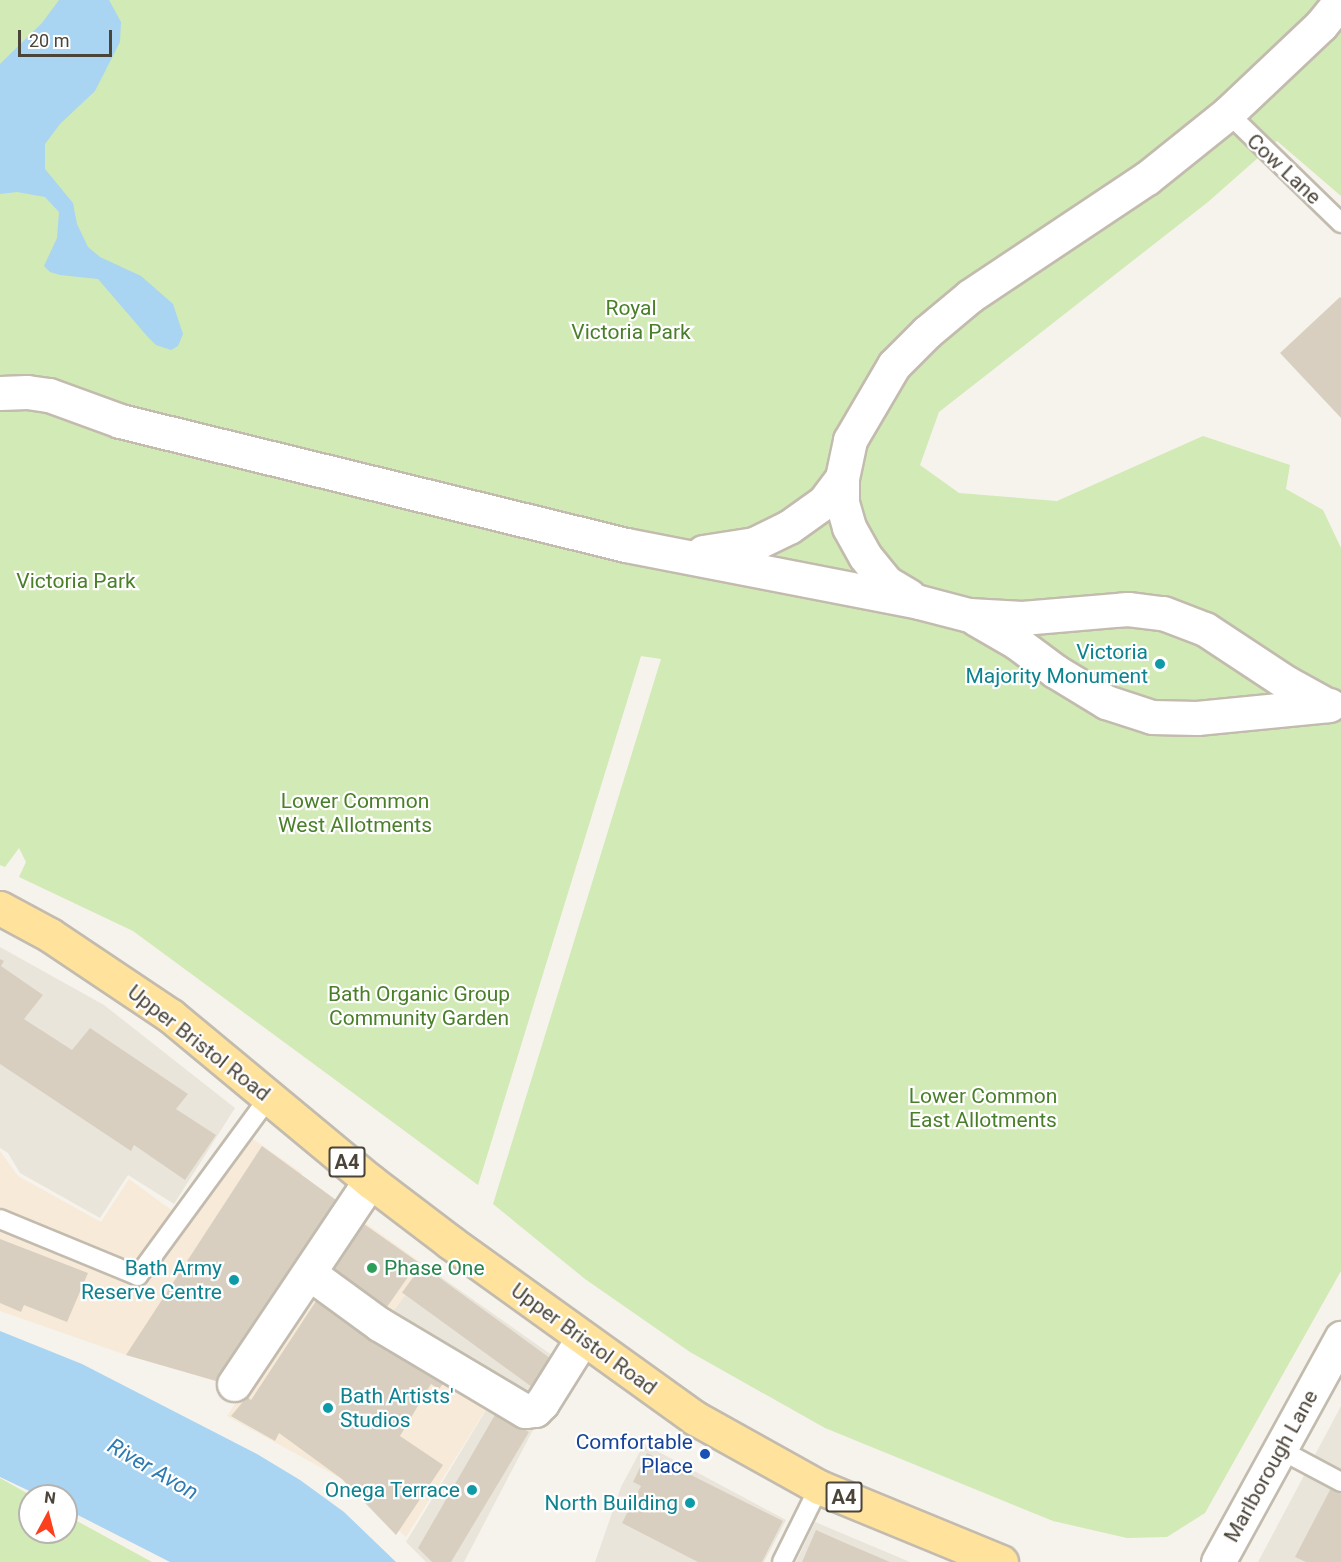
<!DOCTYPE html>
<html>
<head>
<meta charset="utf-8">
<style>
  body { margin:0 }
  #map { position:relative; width:1341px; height:1562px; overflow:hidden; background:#f6f3ec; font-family:Roboto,sans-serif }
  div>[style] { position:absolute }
  .residential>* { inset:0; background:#eae5da }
  .commercial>* { inset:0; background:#f7ead8 }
  .green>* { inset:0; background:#d2eab5 }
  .water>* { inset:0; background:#a9d4f2 }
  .building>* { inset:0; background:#d8cfc1; transform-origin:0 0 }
  .roads { filter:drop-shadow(2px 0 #c2bbae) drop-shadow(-2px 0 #c2bbae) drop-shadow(0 2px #c2bbae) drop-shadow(0 -2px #c2bbae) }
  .lane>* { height:18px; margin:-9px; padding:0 9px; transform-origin:9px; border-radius:9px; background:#fff }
  .street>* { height:33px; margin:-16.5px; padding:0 16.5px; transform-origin:16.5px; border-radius:16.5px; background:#fff }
  .primary>* { height:33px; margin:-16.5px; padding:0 16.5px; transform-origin:16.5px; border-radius:16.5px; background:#ffe39c }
  .dots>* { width:16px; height:16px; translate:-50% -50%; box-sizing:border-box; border:3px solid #fff; border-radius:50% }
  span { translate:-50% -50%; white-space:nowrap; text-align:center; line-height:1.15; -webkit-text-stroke:4.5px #fff; paint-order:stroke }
  .shield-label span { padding:2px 4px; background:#fff; border:2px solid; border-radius:4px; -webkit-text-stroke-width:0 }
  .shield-label { font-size:20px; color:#4b4439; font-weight:700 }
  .street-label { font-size:21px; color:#4b4439 }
  .park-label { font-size:21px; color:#4a7f2a }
  .culture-label { font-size:21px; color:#0d838f }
  .right { translate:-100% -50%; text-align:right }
  .left { translate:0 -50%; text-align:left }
  .leisure-label { font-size:21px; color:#27864d }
  .transit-label { font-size:21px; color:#164399 }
  .water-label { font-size:22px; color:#2e7ab2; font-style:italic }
  .north { position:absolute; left:18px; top:1484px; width:60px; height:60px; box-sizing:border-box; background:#fff; border:2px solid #b7b4b0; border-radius:50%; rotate:7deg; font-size:16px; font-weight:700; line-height:24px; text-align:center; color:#4b4439 }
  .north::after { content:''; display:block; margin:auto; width:21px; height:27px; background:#fc3f1d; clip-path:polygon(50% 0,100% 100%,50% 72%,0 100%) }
  .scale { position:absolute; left:18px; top:30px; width:94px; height:27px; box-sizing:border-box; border:3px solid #4b4439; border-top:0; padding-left:8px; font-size:18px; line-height:21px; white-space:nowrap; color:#4b4439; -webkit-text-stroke:4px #fff; paint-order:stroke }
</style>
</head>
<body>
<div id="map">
  <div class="residential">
    <div style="clip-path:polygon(0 947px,104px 1005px,235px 1108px,174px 1204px,128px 1175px,100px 1218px,20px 1173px,8px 1153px,0 1148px)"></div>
    <div style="clip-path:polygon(421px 1263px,559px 1360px,512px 1421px,533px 1430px,464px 1562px,426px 1562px,406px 1542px,500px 1387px,384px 1313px)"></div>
    <div style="clip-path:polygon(1341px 1406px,1341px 1562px,1258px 1562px)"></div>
    <div style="clip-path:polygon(644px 1444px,786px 1520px,764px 1562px,595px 1562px,621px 1487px)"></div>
    <div style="clip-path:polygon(815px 1522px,910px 1562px,796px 1562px)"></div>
  </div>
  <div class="commercial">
    <div style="clip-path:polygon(247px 1135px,302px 1173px,223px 1383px,126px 1355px,0 1311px,0 1151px,18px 1176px,101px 1222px,129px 1179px,188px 1222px)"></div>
    <div style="clip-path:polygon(357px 1217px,427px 1267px,379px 1330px,491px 1401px,406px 1537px,340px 1478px,227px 1416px)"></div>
  </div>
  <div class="green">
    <div style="clip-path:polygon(0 0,1341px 0,1341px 196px,1277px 141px,1208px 202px,939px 412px,920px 465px,959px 493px,1057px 501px,1203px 436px,1290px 465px,1286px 489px,1323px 510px,1341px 548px,1341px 1271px,1205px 1513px,1167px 1537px,1127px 1538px,1053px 1521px,825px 1428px,690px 1352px,585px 1279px,493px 1204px,661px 659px,641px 656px,478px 1185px,133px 931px,19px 877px,26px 862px,19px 848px,5px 867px,0 865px)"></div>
    <div style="clip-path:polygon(0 1478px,32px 1496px,30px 1532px,66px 1532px,66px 1515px,152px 1562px,0 1562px)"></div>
  </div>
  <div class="water">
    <div style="clip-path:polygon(59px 0,109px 0,121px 22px,120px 42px,95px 91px,60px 124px,45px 144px,45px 169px,73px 203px,77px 224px,88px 247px,100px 257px,141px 276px,173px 304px,183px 334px,178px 346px,171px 350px,156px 345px,147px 336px,98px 279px,60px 275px,50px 272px,44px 266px,57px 238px,59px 212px,45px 197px,17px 192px,0 194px,0 64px,42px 23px)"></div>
    <div style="clip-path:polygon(0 1331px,82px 1364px,257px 1454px,300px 1480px,344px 1512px,396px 1562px,170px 1562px,66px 1509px,66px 1496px,40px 1496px,0 1477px)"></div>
  </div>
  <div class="building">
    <div style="clip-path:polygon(1340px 297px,1341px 298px,1341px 418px,1280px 353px)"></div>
    <div style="clip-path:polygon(0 959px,4px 961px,1px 966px,43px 995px,24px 1019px,72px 1050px,90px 1028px,188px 1094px,176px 1109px,216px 1135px,185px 1180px,134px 1145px,131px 1151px,0 1064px)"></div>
    <div style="clip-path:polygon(262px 1146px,343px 1205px,223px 1383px,126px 1355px)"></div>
    <div style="left:361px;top:1222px;width:70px;height:63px;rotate:35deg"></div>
    <div style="clip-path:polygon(0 1239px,88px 1273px,67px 1322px,24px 1305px,21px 1312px,0 1303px)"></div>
    <div style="left:422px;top:1265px;width:161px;height:34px;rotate:36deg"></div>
    <div style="clip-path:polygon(320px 1295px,449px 1376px,439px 1389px,431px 1384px,400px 1436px,443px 1465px,396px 1535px,342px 1479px,279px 1433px,275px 1441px,231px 1416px,247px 1397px,251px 1400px)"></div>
    <div style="clip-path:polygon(496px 1413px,529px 1432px,451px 1562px,432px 1562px,418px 1548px)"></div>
    <div style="clip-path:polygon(647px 1453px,783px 1521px,762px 1562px,698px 1562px,622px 1523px,641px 1486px,633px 1482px)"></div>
    <div style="clip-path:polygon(1332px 1486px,1341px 1491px,1341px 1562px,1306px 1562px,1295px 1557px)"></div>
    <div style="clip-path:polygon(816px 1530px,843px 1542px,890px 1562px,802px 1562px)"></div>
  </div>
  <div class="roads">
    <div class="lane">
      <div style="left:1228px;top:113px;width:158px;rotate:44.2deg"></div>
      <div style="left:0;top:1219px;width:149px;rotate:22.4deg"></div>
      <div style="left:138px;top:1276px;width:222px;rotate:-53.8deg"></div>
      <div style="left:1279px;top:1449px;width:70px;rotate:28deg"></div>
      <div style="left:782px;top:1562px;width:84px;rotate:-63.7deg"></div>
    </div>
    <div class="street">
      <div style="left:0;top:393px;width:27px;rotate:-2deg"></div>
      <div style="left:27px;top:392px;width:22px;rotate:8deg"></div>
      <div style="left:49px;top:395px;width:76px;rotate:20.1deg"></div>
      <div style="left:120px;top:421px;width:521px;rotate:13.77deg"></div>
      <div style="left:626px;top:545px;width:298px;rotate:11deg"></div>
      <div style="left:919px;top:602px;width:52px;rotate:14.6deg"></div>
      <div style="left:969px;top:615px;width:53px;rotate:3.2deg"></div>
      <div style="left:1022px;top:618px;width:106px;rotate:-4.9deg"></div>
      <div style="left:1128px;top:609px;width:35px;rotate:7deg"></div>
      <div style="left:1163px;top:613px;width:45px;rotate:20.9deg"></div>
      <div style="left:1205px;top:629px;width:98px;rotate:33.4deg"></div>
      <div style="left:1287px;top:683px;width:46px;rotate:28.8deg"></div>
      <div style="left:703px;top:552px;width:52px;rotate:-8.9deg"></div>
      <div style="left:754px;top:544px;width:39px;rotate:-26deg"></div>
      <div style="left:789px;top:527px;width:43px;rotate:-35.5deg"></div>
      <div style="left:824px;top:502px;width:30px;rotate:-53deg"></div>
      <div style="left:909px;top:596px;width:27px;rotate:-149deg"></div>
      <div style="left:886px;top:582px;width:33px;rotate:-129deg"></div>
      <div style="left:865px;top:556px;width:33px;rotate:-119deg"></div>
      <div style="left:849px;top:527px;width:25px;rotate:-106deg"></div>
      <div style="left:842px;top:503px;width:25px;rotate:-90deg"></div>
      <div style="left:842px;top:478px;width:39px;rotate:-78deg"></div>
      <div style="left:850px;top:440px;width:87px;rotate:-59.6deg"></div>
      <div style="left:894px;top:365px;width:47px;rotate:-45deg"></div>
      <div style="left:927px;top:332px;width:56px;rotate:-39.9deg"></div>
      <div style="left:970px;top:296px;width:213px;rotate:-33.7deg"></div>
      <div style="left:1147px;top:178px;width:104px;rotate:-38.7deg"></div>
      <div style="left:1228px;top:113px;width:128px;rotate:-43.4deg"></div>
      <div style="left:1321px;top:25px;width:32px;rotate:-51deg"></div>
      <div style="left:976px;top:619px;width:46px;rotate:29.9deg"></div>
      <div style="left:1016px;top:642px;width:49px;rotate:36.6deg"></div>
      <div style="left:1055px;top:671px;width:60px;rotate:31.3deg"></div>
      <div style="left:1106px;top:702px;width:48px;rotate:18.1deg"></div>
      <div style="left:1152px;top:717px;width:45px;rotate:1.3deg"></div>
      <div style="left:1197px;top:718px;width:133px;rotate:-5.6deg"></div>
      <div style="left:309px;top:1273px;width:87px;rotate:36.1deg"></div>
      <div style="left:379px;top:1324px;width:170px;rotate:30.8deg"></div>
      <div style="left:525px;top:1411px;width:10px;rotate:-6deg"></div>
      <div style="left:535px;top:1410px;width:10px;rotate:-45deg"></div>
      <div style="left:542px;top:1403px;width:75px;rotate:-58deg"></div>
      <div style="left:234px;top:1384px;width:244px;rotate:-56.2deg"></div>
      <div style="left:1218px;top:1562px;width:256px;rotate:-61.2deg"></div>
    </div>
    <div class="primary">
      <div style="left:0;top:908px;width:57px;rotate:28.4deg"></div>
      <div style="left:50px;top:935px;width:146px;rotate:33.8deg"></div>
      <div style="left:171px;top:1016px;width:259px;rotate:39.7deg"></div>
      <div style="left:370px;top:1181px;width:101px;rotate:37.3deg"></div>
      <div style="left:450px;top:1242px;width:302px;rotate:35.7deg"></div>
      <div style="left:695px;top:1418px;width:142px;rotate:29.1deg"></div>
      <div style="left:819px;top:1487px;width:197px;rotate:22.4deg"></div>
    </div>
  </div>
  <div class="dots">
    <div style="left:1160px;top:664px;background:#0f9aa8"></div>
    <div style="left:372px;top:1268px;background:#2e9e5b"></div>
    <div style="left:234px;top:1280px;background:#0f9aa8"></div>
    <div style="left:328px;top:1408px;background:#0f9aa8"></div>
    <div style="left:705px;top:1454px;background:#1a4fb4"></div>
    <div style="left:472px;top:1490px;background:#0f9aa8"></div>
    <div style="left:690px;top:1503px;background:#0f9aa8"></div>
  </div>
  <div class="shield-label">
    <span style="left:347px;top:1162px">A4</span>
    <span style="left:844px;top:1497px">A4</span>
  </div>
  <div class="street-label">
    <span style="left:1284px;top:169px;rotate:43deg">Cow Lane</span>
    <span style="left:199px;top:1043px;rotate:38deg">Upper Bristol Road</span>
    <span style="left:584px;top:1339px;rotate:36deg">Upper Bristol Road</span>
    <span style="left:1271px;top:1466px;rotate:-61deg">Marlborough Lane</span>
  </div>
  <div class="park-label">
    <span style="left:631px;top:320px">Royal<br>Victoria Park</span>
    <span style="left:76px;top:581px">Victoria Park</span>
    <span style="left:355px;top:813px">Lower Common<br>West Allotments</span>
    <span style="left:419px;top:1006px">Bath Organic Group<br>Community Garden</span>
    <span style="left:983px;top:1108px">Lower Common<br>East Allotments</span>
  </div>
  <div class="culture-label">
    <span class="right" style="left:1148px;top:664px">Victoria<br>Majority Monument</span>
    <span class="right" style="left:222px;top:1280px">Bath Army<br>Reserve Centre</span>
    <span class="left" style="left:340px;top:1408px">Bath Artists'<br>Studios</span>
    <span class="right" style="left:460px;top:1490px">Onega Terrace</span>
    <span class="right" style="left:678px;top:1503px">North Building</span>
  </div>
  <div class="leisure-label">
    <span class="left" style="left:384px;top:1268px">Phase One</span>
  </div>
  <div class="transit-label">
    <span class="right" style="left:693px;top:1454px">Comfortable<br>Place</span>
  </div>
  <div class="water-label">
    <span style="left:153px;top:1469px;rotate:30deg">River Avon</span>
  </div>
  <div class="north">N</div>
  <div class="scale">20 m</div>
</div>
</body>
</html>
